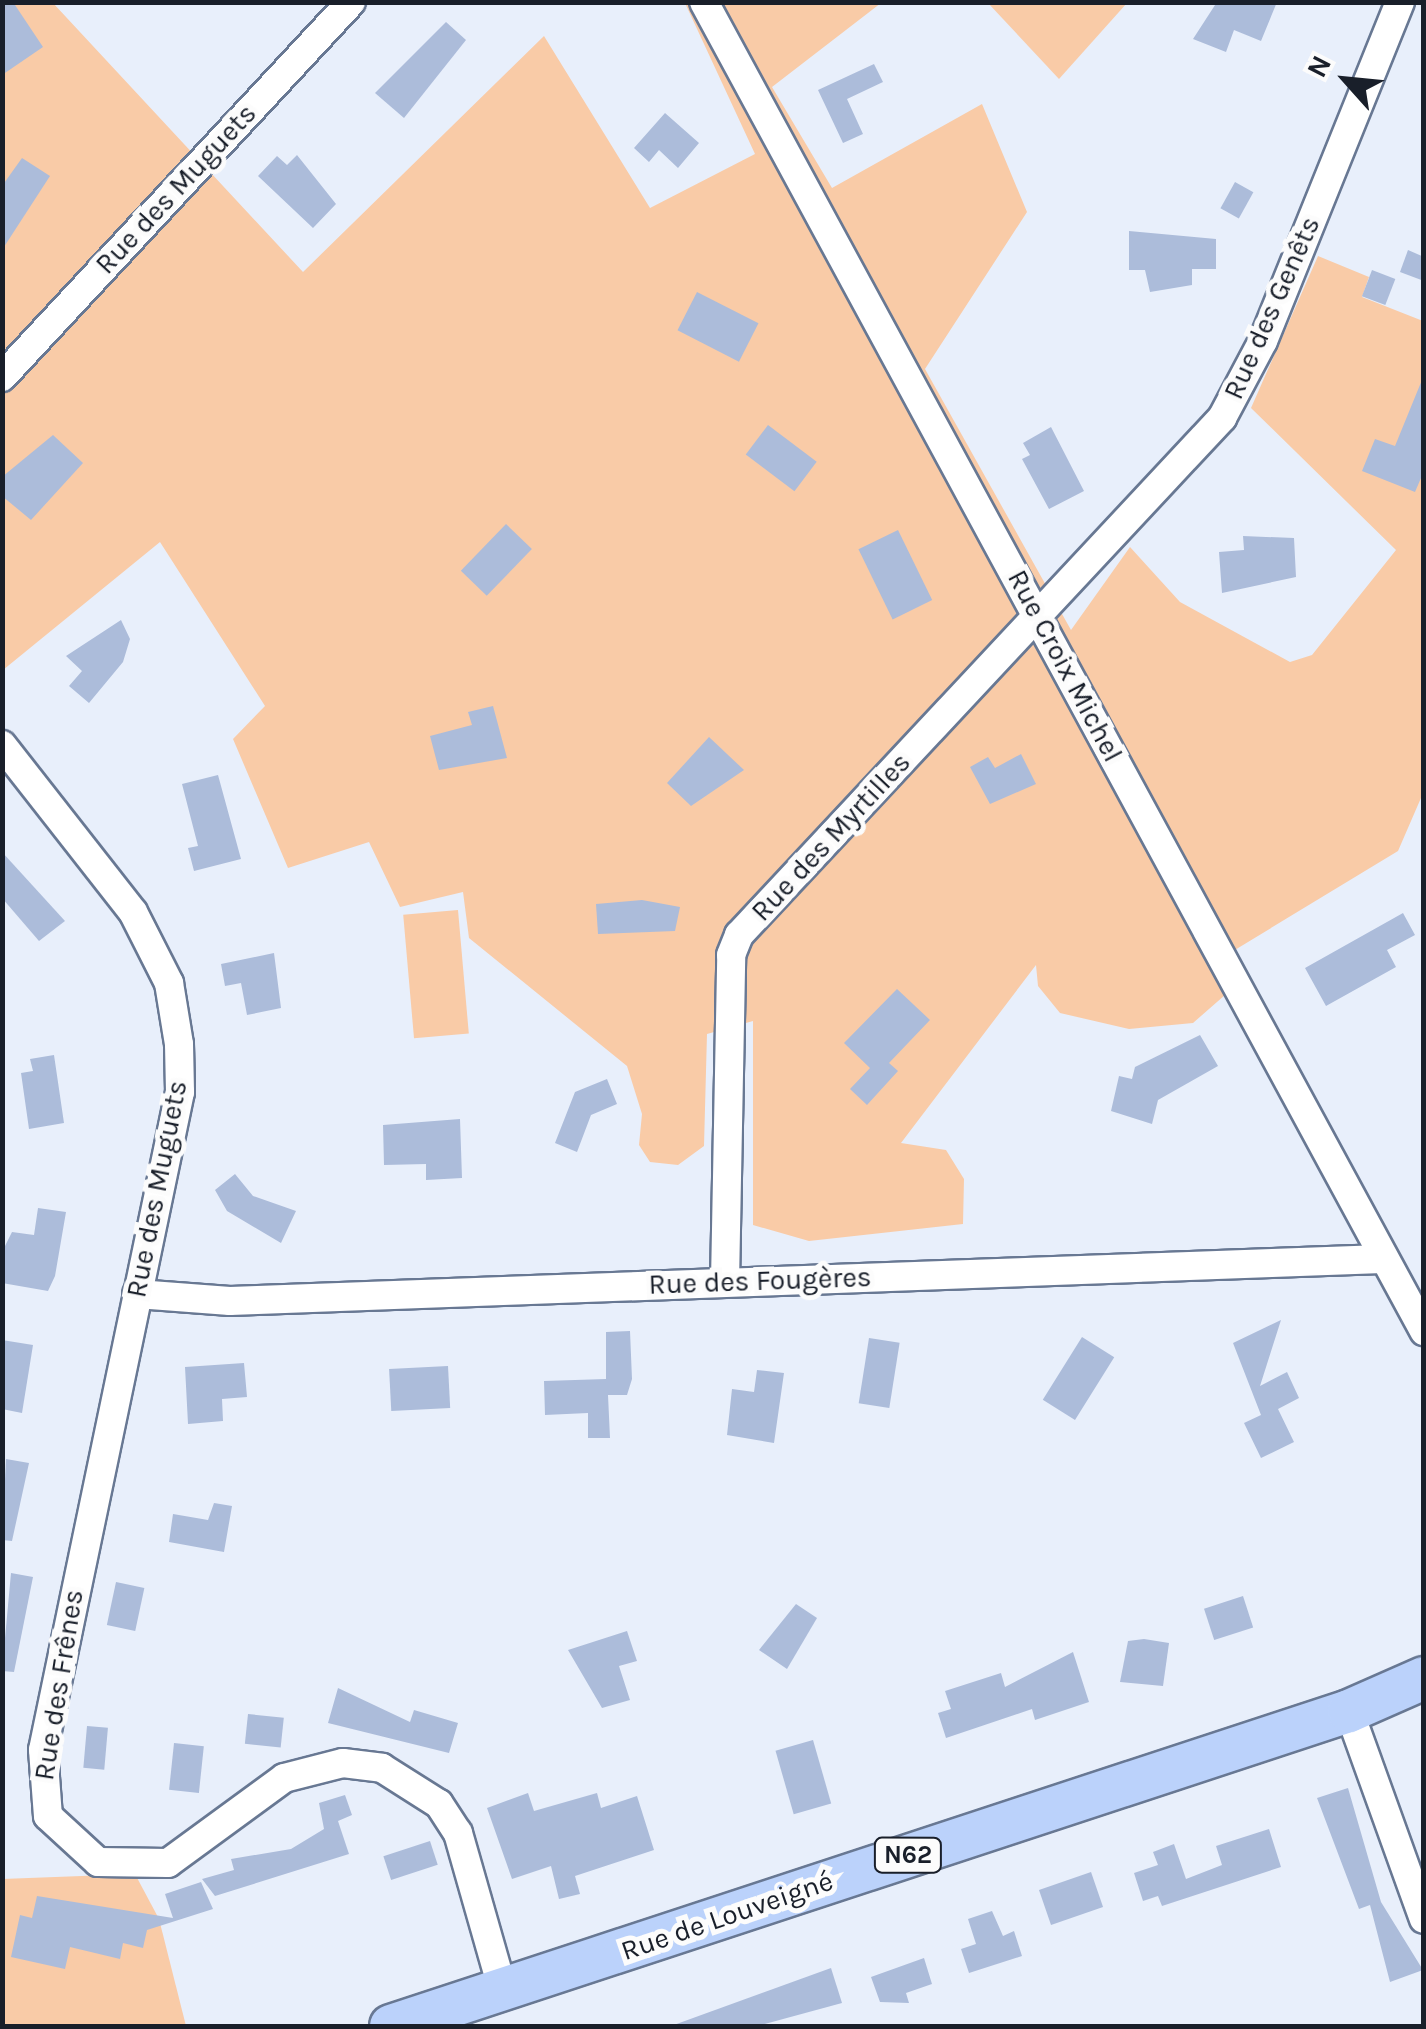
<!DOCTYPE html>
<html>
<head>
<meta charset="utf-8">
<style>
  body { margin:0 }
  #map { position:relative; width:1426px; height:2029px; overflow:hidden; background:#e8effb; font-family:Karla,sans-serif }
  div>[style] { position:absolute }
  .green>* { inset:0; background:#f9cba7; transform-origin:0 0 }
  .building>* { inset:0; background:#acbcda; transform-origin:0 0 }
  .roads { filter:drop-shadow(2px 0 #687893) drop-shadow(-2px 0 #687893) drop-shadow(0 2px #687893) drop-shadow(0 -2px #687893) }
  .street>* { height:28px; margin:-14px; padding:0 14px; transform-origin:14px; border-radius:14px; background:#fff }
  .primary>* { height:42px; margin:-21px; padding:0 21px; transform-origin:21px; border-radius:21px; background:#bbd2fb }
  span { translate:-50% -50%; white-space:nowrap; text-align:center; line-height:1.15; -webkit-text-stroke:10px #fcfcfc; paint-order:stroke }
  .shield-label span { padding:2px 8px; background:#fcfcfc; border:2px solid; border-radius:8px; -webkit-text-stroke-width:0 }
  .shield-label { font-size:25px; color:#191f2a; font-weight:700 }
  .street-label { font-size:28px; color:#191f2a }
  .frame { position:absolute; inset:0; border:5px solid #191f2a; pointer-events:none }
  .north { position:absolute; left:1296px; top:30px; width:100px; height:100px; -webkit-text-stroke:8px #fcfcfc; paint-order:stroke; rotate:297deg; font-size:28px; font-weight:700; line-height:40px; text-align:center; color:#191f2a }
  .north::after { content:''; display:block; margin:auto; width:35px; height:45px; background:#191f2a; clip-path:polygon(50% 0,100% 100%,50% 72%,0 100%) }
</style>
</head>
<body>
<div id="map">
  <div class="green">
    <div style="clip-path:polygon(3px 3px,53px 3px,303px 272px,544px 36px,650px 208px,755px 154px,685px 3px,881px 3px,772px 87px,832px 188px,982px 104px,1027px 212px,925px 369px,1071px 630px,1130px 547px,1180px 602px,1290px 662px,1312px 655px,1396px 550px,1251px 408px,1318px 256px,1369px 277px,1362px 297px,1423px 321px,1424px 791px,1398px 851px,1210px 965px,1225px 995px,1193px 1023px,1129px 1029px,1060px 1013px,1038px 986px,1036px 965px,901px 1143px,946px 1150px,964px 1179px,963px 1224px,809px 1241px,753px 1225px,753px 1021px,707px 1034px,704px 1146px,678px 1165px,650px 1162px,639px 1145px,642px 1114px,627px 1066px,469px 938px,463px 892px,400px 907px,369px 842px,288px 868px,233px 739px,265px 706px,160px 542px,3px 670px)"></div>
    <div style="clip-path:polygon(988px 3px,1127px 3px,1059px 79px)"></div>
    <div style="left:458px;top:910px;width:124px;height:55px;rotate:85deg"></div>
    <div style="clip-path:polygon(135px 1874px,159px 1919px,186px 2026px,3px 2026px,2px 1879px)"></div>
  </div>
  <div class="building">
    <div style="clip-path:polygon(2px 2px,13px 2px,43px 47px,2px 75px)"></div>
    <div style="clip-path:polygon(1217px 2px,1277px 2px,1261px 41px,1234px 30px,1226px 52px,1193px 39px)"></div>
    <div style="clip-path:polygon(446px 22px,466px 40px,404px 118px,375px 93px)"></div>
    <div style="clip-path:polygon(874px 64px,883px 82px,847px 99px,863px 134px,843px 143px,818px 90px)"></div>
    <div style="clip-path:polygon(665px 113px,699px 143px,678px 168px,659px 150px,649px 162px,634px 148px)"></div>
    <div style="clip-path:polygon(297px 155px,336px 204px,313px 228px,258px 176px,277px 156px,287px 165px)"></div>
    <div style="clip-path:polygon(22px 158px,50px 176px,2px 250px,2px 186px)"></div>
    <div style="left:1235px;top:182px;width:21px;height:30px;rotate:29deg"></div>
    <div style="clip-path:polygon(1129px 231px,1216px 239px,1216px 269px,1192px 269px,1192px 285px,1150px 292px,1145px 270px,1129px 270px)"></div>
    <div style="clip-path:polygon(1408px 250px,1424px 257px,1424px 281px,1400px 272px)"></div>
    <div style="left:1372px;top:270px;width:25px;height:28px;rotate:21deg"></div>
    <div style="left:697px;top:292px;width:69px;height:43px;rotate:27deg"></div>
    <div style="clip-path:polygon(1424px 375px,1424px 471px,1415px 492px,1362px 471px,1375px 439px,1395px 446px)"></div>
    <div style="left:768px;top:425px;width:61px;height:37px;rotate:37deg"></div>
    <div style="clip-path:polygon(1051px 427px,1084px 491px,1049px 509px,1022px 459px,1030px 455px,1023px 443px)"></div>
    <div style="clip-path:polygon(53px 435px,83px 463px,31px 520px,2px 496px,2px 477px)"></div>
    <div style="left:506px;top:524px;width:36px;height:65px;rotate:44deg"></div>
    <div style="left:898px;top:530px;width:78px;height:44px;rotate:64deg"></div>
    <div style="clip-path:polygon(1243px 536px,1294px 538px,1296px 577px,1222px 593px,1219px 552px,1244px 550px)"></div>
    <div style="clip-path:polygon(121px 620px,130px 639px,123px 662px,89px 703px,69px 686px,82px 671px,66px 656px)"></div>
    <div style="clip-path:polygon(493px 706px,507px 758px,439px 770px,430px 736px,472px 725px,468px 712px)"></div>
    <div style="clip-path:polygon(709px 737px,744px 770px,691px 806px,667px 783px)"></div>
    <div style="clip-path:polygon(1021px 754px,1036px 784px,990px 804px,970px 767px,988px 757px,995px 768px)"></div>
    <div style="clip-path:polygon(218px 775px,241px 859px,194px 871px,188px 848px,198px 846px,182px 784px)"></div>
    <div style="clip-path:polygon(2px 852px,65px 921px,39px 941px,2px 898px)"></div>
    <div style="clip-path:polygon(642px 900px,680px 907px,675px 931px,598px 934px,596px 904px)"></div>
    <div style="clip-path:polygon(1403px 913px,1415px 935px,1387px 950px,1396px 967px,1326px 1006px,1305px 968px)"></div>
    <div style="clip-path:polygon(274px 953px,281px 1008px,247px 1015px,241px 983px,225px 986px,221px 964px)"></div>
    <div style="clip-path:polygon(897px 989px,930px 1020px,889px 1063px,898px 1071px,867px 1105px,850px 1089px,870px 1068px,844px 1043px)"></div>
    <div style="clip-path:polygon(1200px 1035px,1218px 1066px,1158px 1100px,1152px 1124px,1111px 1111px,1119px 1076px,1132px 1079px,1135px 1067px)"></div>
    <div style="clip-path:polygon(54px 1055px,64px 1123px,29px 1129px,21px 1073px,33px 1071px,30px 1059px)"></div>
    <div style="clip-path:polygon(607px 1079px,617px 1104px,591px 1115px,577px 1152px,555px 1143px,575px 1092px)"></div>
    <div style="clip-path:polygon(460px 1119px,462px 1178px,426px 1180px,426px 1164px,384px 1165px,383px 1125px)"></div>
    <div style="clip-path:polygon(235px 1174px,253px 1196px,296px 1211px,281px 1243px,227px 1211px,215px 1190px)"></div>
    <div style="clip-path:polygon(38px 1208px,66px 1212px,55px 1276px,48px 1291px,2px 1283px,2px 1252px,12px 1232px,34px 1235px)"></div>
    <div style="clip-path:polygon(1281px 1320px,1260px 1386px,1287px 1372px,1299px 1398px,1278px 1409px,1294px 1442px,1261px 1458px,1244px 1423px,1261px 1415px,1233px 1343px)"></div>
    <div style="clip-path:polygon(630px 1331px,632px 1379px,627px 1395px,608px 1395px,610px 1438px,588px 1438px,588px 1413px,545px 1415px,544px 1381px,606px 1379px,606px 1332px)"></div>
    <div style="left:1082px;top:1337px;width:38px;height:74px;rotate:32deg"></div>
    <div style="left:869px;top:1338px;width:31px;height:66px;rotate:9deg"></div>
    <div style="clip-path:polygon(2px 1340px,33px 1345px,22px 1413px,2px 1409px)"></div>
    <div style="clip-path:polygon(244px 1363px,247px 1397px,222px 1399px,223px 1421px,188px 1424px,185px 1367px)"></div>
    <div style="left:448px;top:1366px;width:42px;height:59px;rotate:87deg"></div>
    <div style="clip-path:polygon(757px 1370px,784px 1373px,774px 1443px,727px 1435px,732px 1389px,754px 1392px)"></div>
    <div style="clip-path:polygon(6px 1459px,29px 1463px,12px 1541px,2px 1540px)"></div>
    <div style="clip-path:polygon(214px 1503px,232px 1506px,224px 1552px,169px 1542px,173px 1514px,208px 1520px)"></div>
    <div style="clip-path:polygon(11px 1573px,33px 1577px,14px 1672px,2px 1671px)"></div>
    <div style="left:116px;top:1582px;width:29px;height:44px;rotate:12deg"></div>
    <div style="left:1243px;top:1596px;width:33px;height:41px;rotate:72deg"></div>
    <div style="clip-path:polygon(796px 1604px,817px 1618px,787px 1669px,759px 1650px)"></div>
    <div style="clip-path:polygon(627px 1631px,637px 1661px,619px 1666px,630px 1700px,602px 1708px,568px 1650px)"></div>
    <div style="clip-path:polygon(1144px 1639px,1169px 1643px,1163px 1686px,1120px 1682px,1128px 1641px)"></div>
    <div style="clip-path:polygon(1073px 1652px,1089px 1702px,1035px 1720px,1032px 1709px,946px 1738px,938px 1713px,951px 1709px,945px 1691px,1001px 1673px,1005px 1687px)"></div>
    <div style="clip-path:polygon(338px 1688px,410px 1722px,414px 1710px,458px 1723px,449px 1753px,328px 1723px)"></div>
    <div style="left:248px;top:1714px;width:36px;height:30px;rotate:6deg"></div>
    <div style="left:87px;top:1726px;width:21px;height:42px;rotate:5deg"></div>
    <div style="left:813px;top:1740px;width:66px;height:39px;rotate:74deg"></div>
    <div style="left:174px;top:1743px;width:30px;height:47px;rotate:6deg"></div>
    <div style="clip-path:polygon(1348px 1788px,1381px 1902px,1423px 1970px,1390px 1982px,1370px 1905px,1359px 1909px,1317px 1798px)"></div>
    <div style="clip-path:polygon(528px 1793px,534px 1811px,597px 1793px,601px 1808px,637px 1796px,654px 1850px,575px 1876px,580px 1894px,559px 1899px,551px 1866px,512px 1879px,487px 1808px)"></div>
    <div style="clip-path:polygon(345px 1795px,352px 1815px,338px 1821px,349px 1854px,215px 1896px,202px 1879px,234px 1870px,231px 1859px,291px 1849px,324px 1829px,319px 1803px)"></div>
    <div style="clip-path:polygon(1269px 1829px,1281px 1867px,1162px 1906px,1158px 1896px,1143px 1901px,1134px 1873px,1158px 1865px,1153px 1852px,1174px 1844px,1186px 1879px,1222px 1865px,1216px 1846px)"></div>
    <div style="left:430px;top:1841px;width:25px;height:49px;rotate:72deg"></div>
    <div style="left:1091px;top:1872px;width:37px;height:55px;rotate:71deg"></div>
    <div style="clip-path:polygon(201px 1882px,213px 1909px,147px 1930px,143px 1948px,123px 1943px,120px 1959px,70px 1947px,65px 1969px,11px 1957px,20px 1915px,32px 1918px,37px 1896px,173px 1918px,165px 1894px)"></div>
    <div style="clip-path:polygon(992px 1911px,1003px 1936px,1014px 1931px,1022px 1956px,969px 1973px,961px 1949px,976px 1944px,968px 1919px)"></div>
    <div style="clip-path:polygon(924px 1958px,932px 1984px,906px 1993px,909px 2003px,880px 2002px,871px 1977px)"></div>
    <div style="clip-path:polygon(831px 1968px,842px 2003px,757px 2026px,671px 2026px)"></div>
  </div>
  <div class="roads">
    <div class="street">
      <div style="left:704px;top:2px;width:1512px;rotate:61.55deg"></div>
      <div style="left:2px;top:377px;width:512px;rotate:-47.06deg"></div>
      <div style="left:2px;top:745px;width:212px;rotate:51.9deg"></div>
      <div style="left:133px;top:912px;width:80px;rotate:63.1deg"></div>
      <div style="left:169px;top:983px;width:62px;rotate:80.7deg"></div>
      <div style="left:179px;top:1044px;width:48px;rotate:88.8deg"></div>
      <div style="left:180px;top:1092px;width:672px;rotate:101.76deg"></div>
      <div style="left:43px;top:1750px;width:66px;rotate:85.7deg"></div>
      <div style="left:48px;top:1816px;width:68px;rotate:42.6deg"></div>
      <div style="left:98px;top:1862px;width:70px;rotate:0.8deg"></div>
      <div style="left:168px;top:1863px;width:144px;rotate:-36.2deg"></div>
      <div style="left:284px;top:1778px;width:61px;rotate:-14.3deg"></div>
      <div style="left:343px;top:1763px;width:39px;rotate:7deg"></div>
      <div style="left:382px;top:1768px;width:67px;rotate:32.3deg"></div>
      <div style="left:439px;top:1804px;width:35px;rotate:57deg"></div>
      <div style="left:458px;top:1833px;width:164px;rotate:74.1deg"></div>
      <div style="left:725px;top:1282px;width:327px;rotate:-88.9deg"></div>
      <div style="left:731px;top:955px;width:22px;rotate:-68deg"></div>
      <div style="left:739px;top:935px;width:708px;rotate:-46.95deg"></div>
      <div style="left:1222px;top:418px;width:87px;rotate:-62deg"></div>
      <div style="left:1263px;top:341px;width:366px;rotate:-68deg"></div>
      <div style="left:137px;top:1294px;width:93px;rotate:4.3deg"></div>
      <div style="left:230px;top:1301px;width:1153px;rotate:-2.09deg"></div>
      <div style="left:1349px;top:1711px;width:221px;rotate:70.2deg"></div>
    </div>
    <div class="primary">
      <div style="left:391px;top:2026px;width:1008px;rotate:-18.2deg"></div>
      <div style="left:1349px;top:1711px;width:82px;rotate:-23.7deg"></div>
    </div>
  </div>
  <div class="shield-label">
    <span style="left:908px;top:1855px">N62</span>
  </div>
  <div class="street-label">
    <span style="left:176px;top:189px;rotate:-47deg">Rue des Muguets</span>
    <span style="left:1272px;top:308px;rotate:-66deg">Rue des Genêts</span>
    <span style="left:1065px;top:666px;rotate:62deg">Rue Croix Michel</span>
    <span style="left:831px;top:837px;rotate:-47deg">Rue des Myrtilles</span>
    <span style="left:157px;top:1189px;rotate:-79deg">Rue des Muguets</span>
    <span style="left:760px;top:1281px;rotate:-2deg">Rue des Fougères</span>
    <span style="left:59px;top:1685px;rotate:-81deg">Rue des Frênes</span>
    <span style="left:727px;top:1916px;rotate:-19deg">Rue de Louveigné</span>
  </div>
  <div class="frame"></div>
  <div class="north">N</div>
</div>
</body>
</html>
